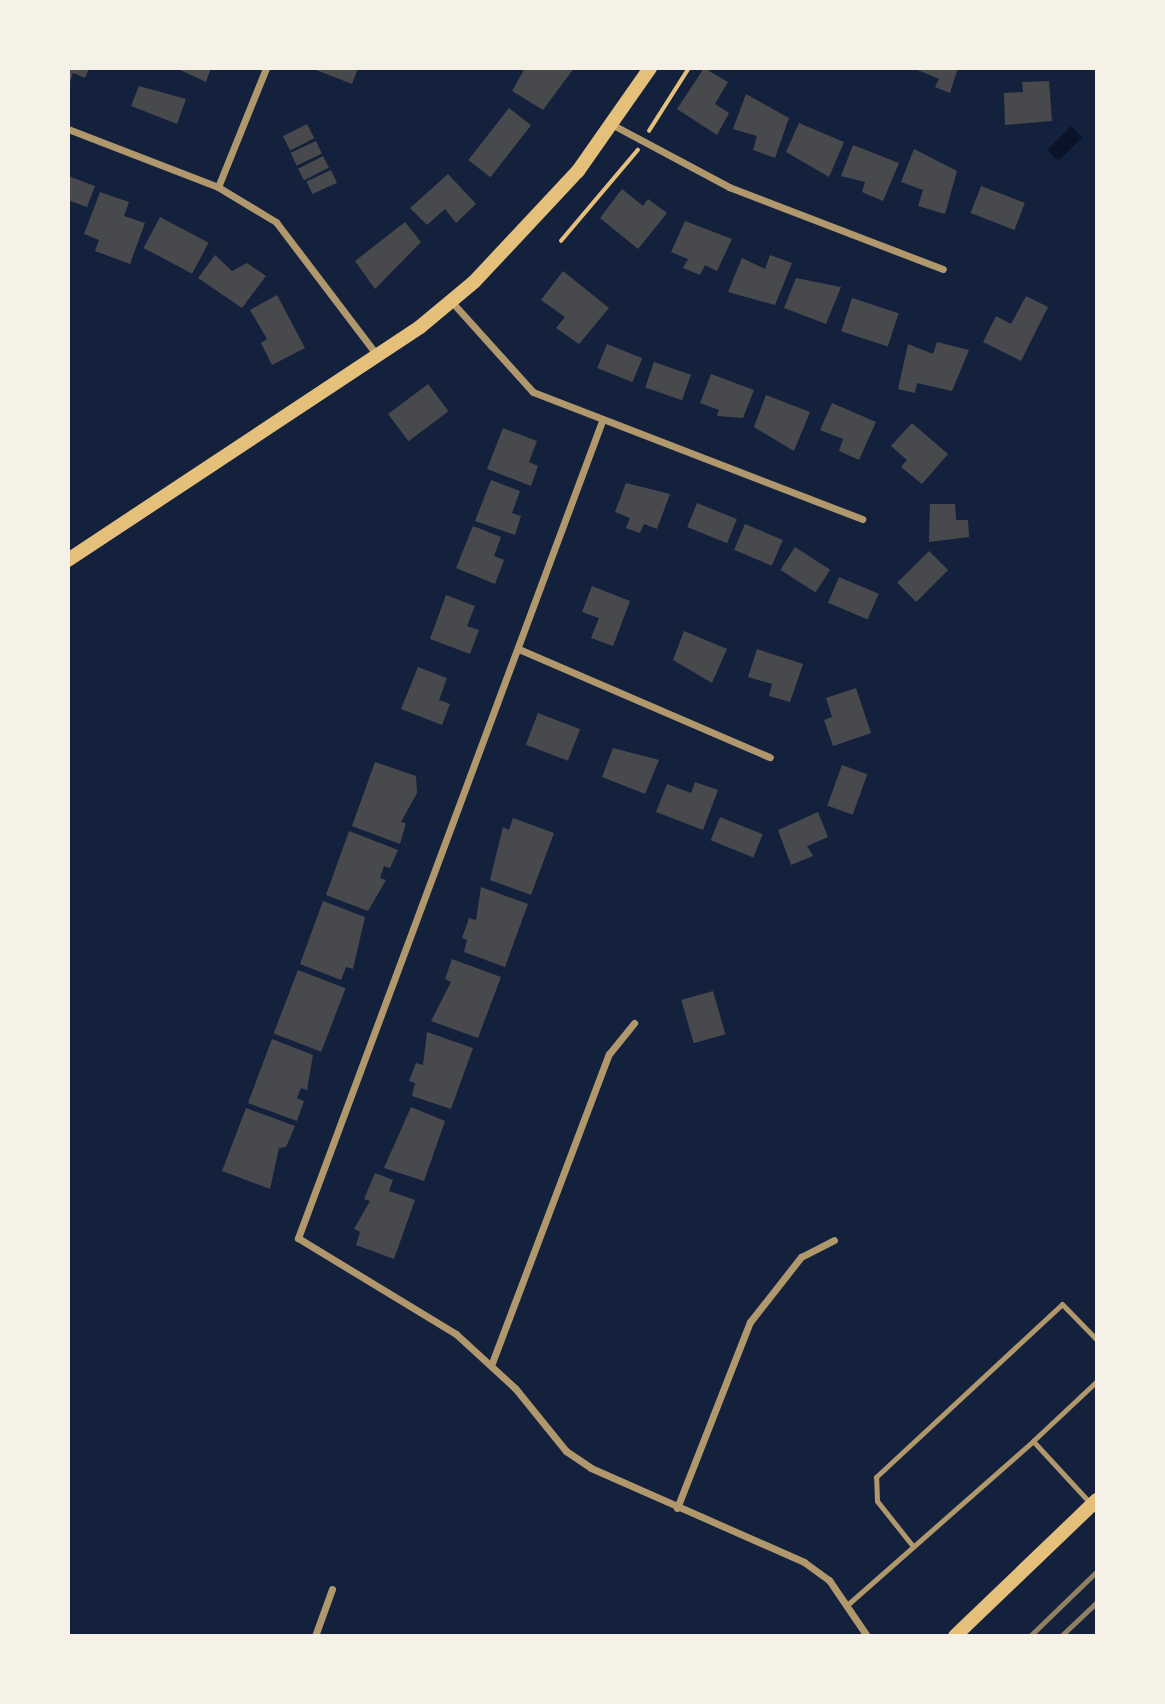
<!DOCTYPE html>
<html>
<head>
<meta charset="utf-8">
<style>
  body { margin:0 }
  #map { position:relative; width:1165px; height:1704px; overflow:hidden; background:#14213d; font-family:Poppins,sans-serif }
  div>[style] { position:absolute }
  .water>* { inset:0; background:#0b132b; transform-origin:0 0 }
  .building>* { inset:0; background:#48494c; transform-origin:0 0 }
  .path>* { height:3.5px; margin:-1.75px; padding:0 1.75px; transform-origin:1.75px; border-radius:1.75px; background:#e5c07b }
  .service>* { height:5px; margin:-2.5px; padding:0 2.5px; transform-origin:2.5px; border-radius:2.5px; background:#b1986c }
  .minor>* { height:7px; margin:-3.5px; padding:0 3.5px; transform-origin:3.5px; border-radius:3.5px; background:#b1986c }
  .secondary>* { height:14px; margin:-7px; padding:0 7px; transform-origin:7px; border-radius:7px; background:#e5c07b }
  .rail>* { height:5px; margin:-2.5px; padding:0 2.5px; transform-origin:2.5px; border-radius:2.5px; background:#918062 }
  span { translate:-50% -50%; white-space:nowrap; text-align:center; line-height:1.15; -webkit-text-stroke:5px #f6f1e7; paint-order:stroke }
  .frame { position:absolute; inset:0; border:70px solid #f6f1e7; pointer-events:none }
</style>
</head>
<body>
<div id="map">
  <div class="water">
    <div style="left:1071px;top:126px;width:16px;height:34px;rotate:45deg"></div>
  </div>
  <div class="building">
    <div style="clip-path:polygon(68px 68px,89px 68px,85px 78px,73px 73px,69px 85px)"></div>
    <div style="clip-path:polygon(176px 68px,211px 68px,206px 82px)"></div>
    <div style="clip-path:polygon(311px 68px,358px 68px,352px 84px)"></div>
    <div style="clip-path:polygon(525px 68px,574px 68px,543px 110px,512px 91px)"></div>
    <div style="clip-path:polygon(704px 68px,728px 82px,715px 104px,729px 113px,717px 135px,677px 109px)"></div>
    <div style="clip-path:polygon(913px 68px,958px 68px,950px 93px,935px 87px,939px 79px)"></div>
    <div style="clip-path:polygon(1049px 81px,1052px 121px,1005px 125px,1004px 93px,1023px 92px,1022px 82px)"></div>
    <div style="clip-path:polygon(139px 86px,186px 99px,177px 124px,131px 106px)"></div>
    <div style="clip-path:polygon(746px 94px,789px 118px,775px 158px,753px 150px,757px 136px,733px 129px)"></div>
    <div style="left:509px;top:108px;width:28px;height:66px;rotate:38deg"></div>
    <div style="clip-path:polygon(799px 123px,844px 142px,829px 177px,786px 152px)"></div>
    <div style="left:307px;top:124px;width:16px;height:27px;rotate:63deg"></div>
    <div style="left:316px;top:141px;width:14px;height:28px;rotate:65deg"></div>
    <div style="clip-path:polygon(853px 145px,899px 163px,883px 201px,862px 192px,865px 182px,841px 176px)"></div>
    <div style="clip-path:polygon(914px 149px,957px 171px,945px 214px,918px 206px,923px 190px,901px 182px)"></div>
    <div style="left:323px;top:156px;width:13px;height:28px;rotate:63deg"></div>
    <div style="left:331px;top:170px;width:14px;height:27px;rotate:65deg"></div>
    <div style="clip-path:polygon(448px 174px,476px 204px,456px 223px,445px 209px,427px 225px,410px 208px)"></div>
    <div style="clip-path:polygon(68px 176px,95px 186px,87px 207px,68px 200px)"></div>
    <div style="left:981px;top:186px;width:47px;height:29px;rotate:21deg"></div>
    <div style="clip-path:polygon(622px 189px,643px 206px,648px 199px,667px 213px,638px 249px,600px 218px)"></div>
    <div style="clip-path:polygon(100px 192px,129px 202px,124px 216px,145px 223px,130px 264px,95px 251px,99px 240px,84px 234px)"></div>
    <div style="left:160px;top:217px;width:55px;height:35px;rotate:28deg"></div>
    <div style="clip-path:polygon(685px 221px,732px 239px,717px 271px,705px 265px,700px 275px,683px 268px,688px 259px,671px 252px)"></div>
    <div style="clip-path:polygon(405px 222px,421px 242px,375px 289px,355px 261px)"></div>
    <div style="clip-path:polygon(215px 255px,232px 271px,247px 263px,266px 276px,242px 308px,198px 278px)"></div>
    <div style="clip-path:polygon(770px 255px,792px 263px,775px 305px,728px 292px,742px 258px,765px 269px)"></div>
    <div style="clip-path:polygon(563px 271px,609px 308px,579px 344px,556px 328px,565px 317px,541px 300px)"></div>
    <div style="clip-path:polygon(796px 278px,841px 287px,826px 324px,784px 308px)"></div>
    <div style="clip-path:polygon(277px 295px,305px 348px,272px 365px,261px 343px,267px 339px,250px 310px)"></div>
    <div style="clip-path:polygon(1026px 296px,1048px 307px,1021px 361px,983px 342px,996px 316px,1011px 324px)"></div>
    <div style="left:852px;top:298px;width:49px;height:35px;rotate:18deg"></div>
    <div style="clip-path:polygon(937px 342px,969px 350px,952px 391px,917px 383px,915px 393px,898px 389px,908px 344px,933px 354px)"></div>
    <div style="left:607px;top:344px;width:38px;height:26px;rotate:22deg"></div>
    <div style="left:654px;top:362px;width:39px;height:27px;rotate:19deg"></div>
    <div style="clip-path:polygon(711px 374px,754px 390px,743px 418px,717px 416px,719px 410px,700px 403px)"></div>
    <div style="left:428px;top:384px;width:34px;height:50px;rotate:53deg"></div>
    <div style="clip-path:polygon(766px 395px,810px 412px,794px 451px,754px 427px)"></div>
    <div style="clip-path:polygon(832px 403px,876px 422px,859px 460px,839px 451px,843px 439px,820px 430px)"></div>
    <div style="clip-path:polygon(912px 423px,948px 454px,922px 484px,901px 467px,907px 460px,891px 446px)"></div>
    <div style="clip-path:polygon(503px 428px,537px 441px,529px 462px,538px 466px,531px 486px,487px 469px)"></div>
    <div style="clip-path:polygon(491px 480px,520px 491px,512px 513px,521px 516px,515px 535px,475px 521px)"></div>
    <div style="clip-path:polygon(626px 483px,670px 494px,657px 529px,644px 524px,640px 533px,626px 528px,630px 518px,615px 512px)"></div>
    <div style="left:697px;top:503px;width:43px;height:26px;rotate:22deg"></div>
    <div style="clip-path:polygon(930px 504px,955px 504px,956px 520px,968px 520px,969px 537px,929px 542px)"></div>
    <div style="left:745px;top:524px;width:41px;height:28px;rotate:23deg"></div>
    <div style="clip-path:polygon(473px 526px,501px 537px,494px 556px,504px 560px,495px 584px,456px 568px)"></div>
    <div style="left:795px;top:547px;width:42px;height:27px;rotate:33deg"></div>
    <div style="left:929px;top:551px;width:27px;height:45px;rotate:45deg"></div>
    <div style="left:839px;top:577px;width:43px;height:28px;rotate:23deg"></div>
    <div style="clip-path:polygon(592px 586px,630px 601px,613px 646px,591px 638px,599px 618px,582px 612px)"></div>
    <div style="clip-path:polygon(446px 595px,475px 606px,467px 626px,479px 630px,470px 654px,430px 639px)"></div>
    <div style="clip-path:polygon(684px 631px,727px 649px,712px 683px,673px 660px)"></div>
    <div style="clip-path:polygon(757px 649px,803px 664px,790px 702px,769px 696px,772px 684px,748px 677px)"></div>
    <div style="clip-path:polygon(418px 667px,447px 678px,439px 700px,450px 704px,442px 725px,401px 709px)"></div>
    <div style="clip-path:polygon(856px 688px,871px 733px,833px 746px,824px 720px,832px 717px,826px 698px)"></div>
    <div style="left:538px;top:713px;width:45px;height:34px;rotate:21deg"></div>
    <div style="clip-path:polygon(613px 748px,659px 760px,645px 794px,602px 777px)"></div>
    <div style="clip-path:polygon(375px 762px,416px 776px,417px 793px,401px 822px,406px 823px,400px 844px,352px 826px)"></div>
    <div style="left:842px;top:765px;width:27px;height:43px;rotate:20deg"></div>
    <div style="clip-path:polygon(695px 782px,718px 790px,703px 830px,656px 812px,667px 784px,691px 793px)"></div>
    <div style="clip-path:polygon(818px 812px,828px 837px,807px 846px,813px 856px,791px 865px,778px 830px)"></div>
    <div style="left:720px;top:817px;width:46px;height:25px;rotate:22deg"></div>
    <div style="clip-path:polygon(513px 818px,554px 833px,531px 895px,490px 880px,503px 827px,509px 830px)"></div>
    <div style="clip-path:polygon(349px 831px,398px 850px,390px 868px,384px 866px,380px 878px,386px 880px,368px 911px,326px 895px)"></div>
    <div style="clip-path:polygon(481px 887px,528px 904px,505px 967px,464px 952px,467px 940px,462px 938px,469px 918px,476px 920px)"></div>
    <div style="clip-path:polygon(323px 901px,365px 917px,353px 969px,346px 967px,341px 980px,300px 964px)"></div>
    <div style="clip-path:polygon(452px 959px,501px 977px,478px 1038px,431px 1021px,451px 982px,445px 979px)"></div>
    <div style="left:298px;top:970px;width:51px;height:68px;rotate:21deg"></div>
    <div style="left:713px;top:991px;width:45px;height:33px;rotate:74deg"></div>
    <div style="clip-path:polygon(427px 1032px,473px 1048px,451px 1109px,412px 1096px,415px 1083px,409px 1081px,416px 1063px,423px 1065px)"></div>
    <div style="clip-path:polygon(272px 1039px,313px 1055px,307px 1090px,301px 1088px,297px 1098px,304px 1101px,297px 1121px,248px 1103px)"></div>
    <div style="clip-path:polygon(411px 1107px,445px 1121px,424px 1181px,384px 1168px)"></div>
    <div style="clip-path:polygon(246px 1108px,295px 1126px,286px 1147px,279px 1148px,270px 1189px,222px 1171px)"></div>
    <div style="clip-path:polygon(375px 1173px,393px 1180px,389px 1191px,415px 1200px,394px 1259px,356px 1245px,360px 1232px,354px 1229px,370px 1201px,364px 1199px)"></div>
  </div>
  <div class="path">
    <div style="left:649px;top:131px;width:75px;rotate:-57.6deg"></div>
    <div style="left:561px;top:241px;width:119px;rotate:-49.8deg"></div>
  </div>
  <div class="service">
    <div style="left:1033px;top:1441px;width:88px;rotate:-43.2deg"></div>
    <div style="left:912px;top:1545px;width:56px;rotate:-128.5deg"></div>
    <div style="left:877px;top:1501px;width:24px;rotate:-92deg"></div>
    <div style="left:876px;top:1477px;width:254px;rotate:-42.9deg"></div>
    <div style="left:1062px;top:1304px;width:50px;rotate:45.8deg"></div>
    <div style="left:846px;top:1606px;width:249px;rotate:-41.4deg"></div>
    <div style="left:1033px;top:1441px;width:87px;rotate:47.3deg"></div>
  </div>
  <div class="minor">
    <div style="left:613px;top:125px;width:132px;rotate:28.1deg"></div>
    <div style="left:729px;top:187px;width:229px;rotate:21deg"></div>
    <div style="left:68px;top:129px;width:161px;rotate:21.1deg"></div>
    <div style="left:218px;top:187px;width:68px;rotate:31.1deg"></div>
    <div style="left:276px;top:222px;width:167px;rotate:52.8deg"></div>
    <div style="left:218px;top:187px;width:128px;rotate:-68deg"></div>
    <div style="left:451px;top:301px;width:122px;rotate:48deg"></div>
    <div style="left:533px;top:392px;width:353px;rotate:21.1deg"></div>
    <div style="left:602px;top:421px;width:872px;rotate:110.41deg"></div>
    <div style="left:298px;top:1238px;width:185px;rotate:31.3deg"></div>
    <div style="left:456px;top:1334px;width:80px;rotate:42.5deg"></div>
    <div style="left:515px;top:1388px;width:81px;rotate:51deg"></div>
    <div style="left:566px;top:1451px;width:30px;rotate:34deg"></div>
    <div style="left:591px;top:1468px;width:233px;rotate:23.8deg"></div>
    <div style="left:804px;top:1562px;width:31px;rotate:36deg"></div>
    <div style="left:829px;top:1580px;width:68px;rotate:55.8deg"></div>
    <div style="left:521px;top:650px;width:271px;rotate:23.3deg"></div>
    <div style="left:492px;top:1363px;width:330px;rotate:-69.3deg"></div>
    <div style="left:609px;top:1054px;width:40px;rotate:-51deg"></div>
    <div style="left:677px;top:1508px;width:200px;rotate:-68.6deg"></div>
    <div style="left:750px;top:1322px;width:83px;rotate:-51.9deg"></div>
    <div style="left:801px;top:1257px;width:37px;rotate:-27deg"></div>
    <div style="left:315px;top:1636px;width:50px;rotate:-70.1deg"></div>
  </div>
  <div class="secondary">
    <div style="left:68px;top:560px;width:422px;rotate:-33.5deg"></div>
    <div style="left:420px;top:327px;width:70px;rotate:-39.8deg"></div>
    <div style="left:474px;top:282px;width:152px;rotate:-46.9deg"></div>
    <div style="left:578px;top:171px;width:126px;rotate:-55deg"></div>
    <div style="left:955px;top:1636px;width:197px;rotate:-43.8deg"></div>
  </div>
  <div class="rail">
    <div style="left:1030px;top:1636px;width:93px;rotate:-44.1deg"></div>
    <div style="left:1061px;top:1636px;width:50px;rotate:-43.4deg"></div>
  </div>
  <div class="frame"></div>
</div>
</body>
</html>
